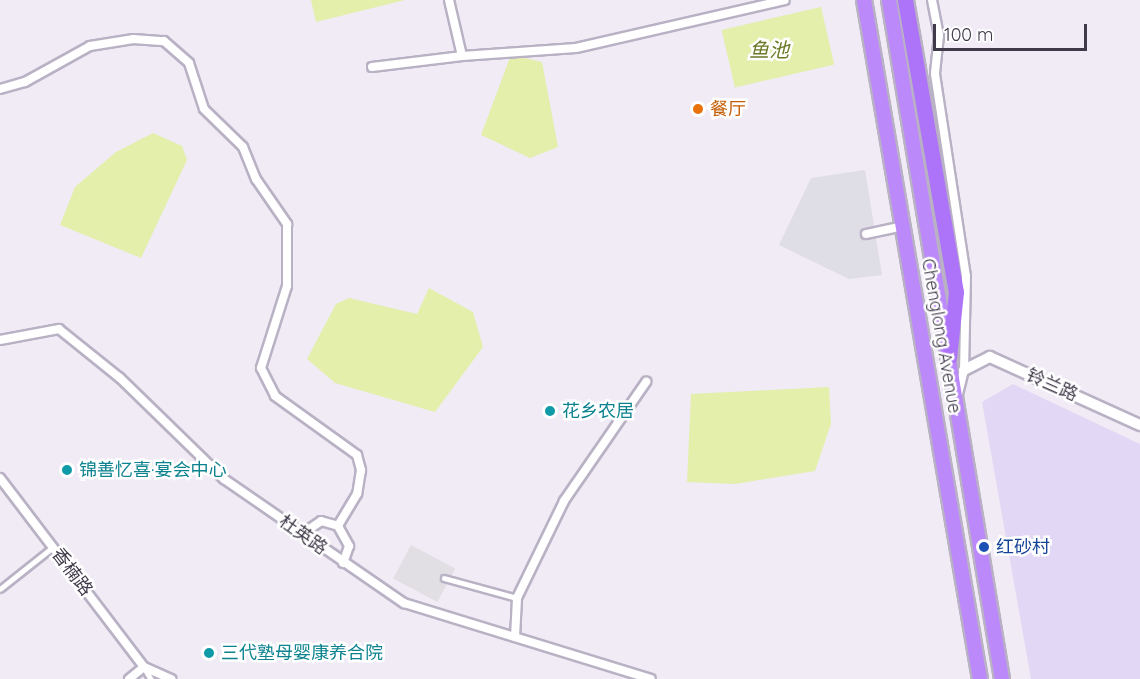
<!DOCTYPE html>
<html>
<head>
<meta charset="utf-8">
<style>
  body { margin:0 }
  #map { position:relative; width:1140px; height:679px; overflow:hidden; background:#f0ebf5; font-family:Quicksand,"Noto Sans SC",sans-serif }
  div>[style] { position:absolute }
  .commercial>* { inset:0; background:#e2d8f5 }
  .industrial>* { inset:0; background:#dfdde5 }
  .parking>* { inset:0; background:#e1dfe4; transform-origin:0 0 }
  .water>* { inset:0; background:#e3efab; transform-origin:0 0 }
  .roads { filter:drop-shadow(2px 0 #b9b1c4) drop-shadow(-2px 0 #b9b1c4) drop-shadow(0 2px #b9b1c4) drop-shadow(0 -2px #b9b1c4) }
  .service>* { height:4.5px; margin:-2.25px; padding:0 2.25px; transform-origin:2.25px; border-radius:2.25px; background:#fff }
  .minor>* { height:8px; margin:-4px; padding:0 4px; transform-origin:4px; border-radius:4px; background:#fff }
  .tertiary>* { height:10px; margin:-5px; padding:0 5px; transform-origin:5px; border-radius:5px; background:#fff }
  .trunk>* { height:14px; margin:-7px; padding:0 7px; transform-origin:7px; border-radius:7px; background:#bc89fa }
  .motorway>* { height:15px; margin:-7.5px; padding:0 7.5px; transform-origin:7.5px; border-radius:7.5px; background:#ad73f9 }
  .dots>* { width:16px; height:16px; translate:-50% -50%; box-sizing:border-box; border:3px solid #fff; border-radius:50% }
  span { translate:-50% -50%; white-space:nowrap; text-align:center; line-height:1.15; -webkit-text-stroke:5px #fff; paint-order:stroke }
  .food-label { font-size:18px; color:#c56008 }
  .left { translate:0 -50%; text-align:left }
  .street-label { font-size:18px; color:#3f3949 }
  .culture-label { font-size:18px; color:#0d838f }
  .transit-label { font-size:18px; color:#164399 }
  .water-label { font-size:20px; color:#6b7a28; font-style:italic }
  .scale { position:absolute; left:933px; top:24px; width:154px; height:27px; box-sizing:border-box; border:3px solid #3f3949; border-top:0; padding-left:8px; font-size:18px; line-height:21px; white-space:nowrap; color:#3f3949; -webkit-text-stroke:4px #fff; paint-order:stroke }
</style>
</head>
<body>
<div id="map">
  <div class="commercial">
    <div style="clip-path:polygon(1013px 384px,1140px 444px,1140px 679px,1031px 679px,982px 402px)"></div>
  </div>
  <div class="industrial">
    <div style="clip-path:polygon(865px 170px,882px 275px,849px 279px,779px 245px,811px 178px)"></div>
  </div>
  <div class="parking">
    <div style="left:411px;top:545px;width:50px;height:38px;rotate:28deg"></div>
  </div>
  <div class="water">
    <div style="clip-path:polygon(311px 0,405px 0,316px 22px)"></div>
    <div style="left:821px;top:7px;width:59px;height:102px;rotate:77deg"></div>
    <div style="clip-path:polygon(511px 55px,542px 62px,558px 147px,530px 158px,481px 135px)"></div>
    <div style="clip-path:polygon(153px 133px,182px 146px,187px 160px,141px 258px,60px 225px,75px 187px,116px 152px)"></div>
    <div style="clip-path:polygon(429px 288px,473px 312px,483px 347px,435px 412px,335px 383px,307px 359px,336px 304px,349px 298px,417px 314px)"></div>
    <div style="clip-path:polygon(829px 387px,831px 424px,815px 471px,735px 484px,687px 482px,691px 394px)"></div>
  </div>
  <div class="roads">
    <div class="service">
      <div style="left:444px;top:578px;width:76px;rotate:15.3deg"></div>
      <div style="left:0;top:589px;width:68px;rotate:-38.4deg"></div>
      <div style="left:145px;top:669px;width:12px;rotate:59deg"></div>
    </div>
    <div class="minor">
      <div style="left:449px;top:0;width:57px;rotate:76.9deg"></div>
      <div style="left:462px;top:56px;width:114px;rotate:-4deg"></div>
      <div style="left:576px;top:48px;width:214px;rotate:-12.9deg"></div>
      <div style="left:932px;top:0;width:36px;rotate:79deg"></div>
      <div style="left:939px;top:35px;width:39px;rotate:96deg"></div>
      <div style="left:935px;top:74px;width:204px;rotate:81.3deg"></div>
      <div style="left:966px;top:276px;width:94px;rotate:91.2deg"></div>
      <div style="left:964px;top:370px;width:25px;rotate:104deg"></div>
      <div style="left:372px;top:67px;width:91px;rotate:-7deg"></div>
      <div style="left:0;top:89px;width:26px;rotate:-16deg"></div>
      <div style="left:25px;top:82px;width:74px;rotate:-29deg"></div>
      <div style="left:90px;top:46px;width:44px;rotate:-9.2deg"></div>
      <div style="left:133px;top:39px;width:31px;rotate:4deg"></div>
      <div style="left:164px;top:41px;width:33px;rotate:41deg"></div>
      <div style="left:189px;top:63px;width:48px;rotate:71.9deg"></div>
      <div style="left:204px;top:109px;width:54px;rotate:44.3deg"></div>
      <div style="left:243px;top:147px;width:35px;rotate:68deg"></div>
      <div style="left:256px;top:179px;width:55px;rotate:55.4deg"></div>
      <div style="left:287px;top:224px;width:62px;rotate:90deg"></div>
      <div style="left:287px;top:286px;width:86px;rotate:107.6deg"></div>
      <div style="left:261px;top:368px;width:31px;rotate:63deg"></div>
      <div style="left:275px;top:396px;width:101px;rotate:35.7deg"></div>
      <div style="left:357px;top:455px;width:16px;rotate:75deg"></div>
      <div style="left:361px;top:470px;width:24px;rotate:99deg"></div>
      <div style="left:357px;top:494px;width:37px;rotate:121deg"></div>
      <div style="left:866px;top:234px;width:38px;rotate:-12deg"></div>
      <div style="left:0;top:340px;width:60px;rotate:-10.6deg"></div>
      <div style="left:59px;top:329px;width:78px;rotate:38.8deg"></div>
      <div style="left:120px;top:378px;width:145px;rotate:44.2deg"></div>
      <div style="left:224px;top:479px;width:219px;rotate:34.6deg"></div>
      <div style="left:404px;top:603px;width:258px;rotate:17.1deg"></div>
      <div style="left:0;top:478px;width:238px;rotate:52.7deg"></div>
      <div style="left:144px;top:667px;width:30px;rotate:24deg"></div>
      <div style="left:302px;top:534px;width:23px;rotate:-34deg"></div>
      <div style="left:321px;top:521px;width:18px;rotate:16deg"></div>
      <div style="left:338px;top:526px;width:23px;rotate:61deg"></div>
      <div style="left:349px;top:546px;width:18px;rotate:109deg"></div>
      <div style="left:515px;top:637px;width:39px;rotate:-87deg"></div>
      <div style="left:517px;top:598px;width:108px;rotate:-64.1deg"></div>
      <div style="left:564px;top:501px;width:145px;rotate:-55.4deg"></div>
      <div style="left:129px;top:679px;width:19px;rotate:-39deg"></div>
    </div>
    <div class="tertiary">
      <div style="left:964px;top:370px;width:29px;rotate:-27deg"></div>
      <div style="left:990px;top:357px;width:165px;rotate:24.4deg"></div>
    </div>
    <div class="trunk">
      <div style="left:864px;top:0;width:689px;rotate:80.31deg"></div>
      <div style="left:889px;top:0;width:688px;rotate:80.55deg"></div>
    </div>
    <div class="motorway">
      <div style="left:905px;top:0;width:296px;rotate:80.1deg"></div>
      <div style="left:956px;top:292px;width:66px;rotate:96.1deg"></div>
    </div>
  </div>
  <div class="dots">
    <div style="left:698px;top:109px;background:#e8710a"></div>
    <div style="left:550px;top:411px;background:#0f9aa8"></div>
    <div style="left:67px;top:470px;background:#0f9aa8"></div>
    <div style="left:984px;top:547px;background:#1a4fb4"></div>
    <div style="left:209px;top:653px;background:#0f9aa8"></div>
  </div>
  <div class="food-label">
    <span class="left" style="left:710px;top:109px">餐厅</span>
  </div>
  <div class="street-label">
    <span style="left:941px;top:336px;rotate:80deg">Chenglong Avenue</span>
    <span style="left:1052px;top:385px;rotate:24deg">铃兰路</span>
    <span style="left:303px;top:535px;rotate:35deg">杜英路</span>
    <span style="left:72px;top:572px;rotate:53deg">香楠路</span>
  </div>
  <div class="culture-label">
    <span class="left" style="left:562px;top:411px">花乡农居</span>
    <span class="left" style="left:79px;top:470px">锦善忆喜·宴会中心</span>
    <span class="left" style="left:221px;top:653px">三代塾母婴康养合院</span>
  </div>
  <div class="transit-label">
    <span class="left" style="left:996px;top:547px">红砂村</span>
  </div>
  <div class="water-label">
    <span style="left:769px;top:49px">鱼池</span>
  </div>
  <div class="scale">100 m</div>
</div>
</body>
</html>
